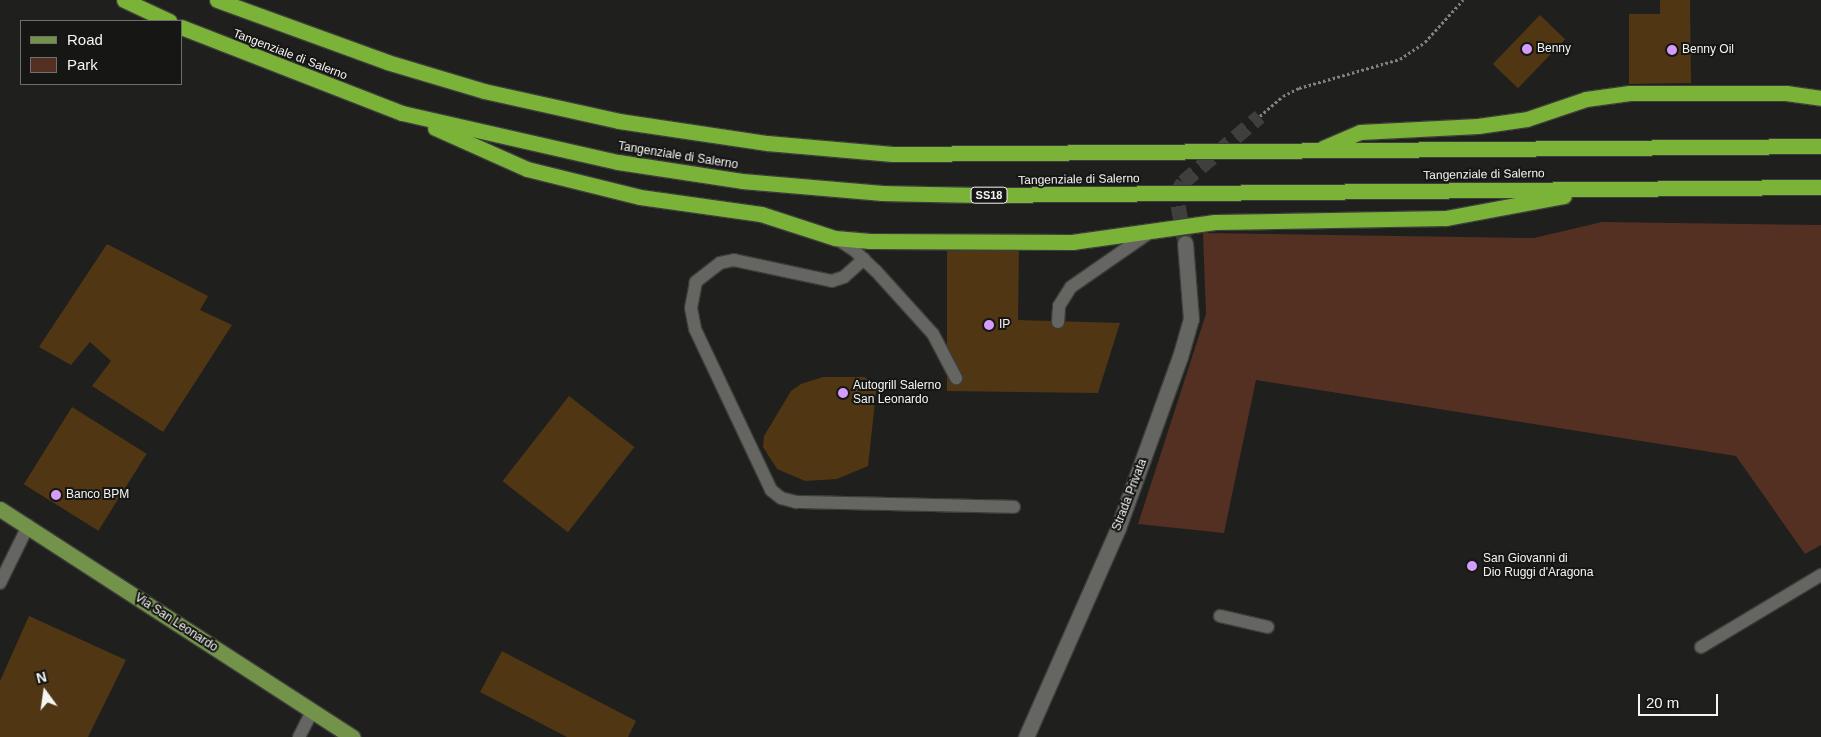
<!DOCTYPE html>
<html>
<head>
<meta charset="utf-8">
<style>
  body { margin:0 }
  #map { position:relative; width:1821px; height:737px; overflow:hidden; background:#1f1f1d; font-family:Arial,sans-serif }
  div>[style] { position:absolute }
  .green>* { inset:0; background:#543023 }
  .building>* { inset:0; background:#503613; transform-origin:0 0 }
  .street-tunnel>* { height:15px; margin-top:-7.5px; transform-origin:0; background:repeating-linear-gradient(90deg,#3f3f3d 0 15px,transparent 0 23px) }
  .path>* { height:3px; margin-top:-1.5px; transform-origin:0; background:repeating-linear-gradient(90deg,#80807e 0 2.5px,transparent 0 5px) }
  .roads { filter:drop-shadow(1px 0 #3d3d3b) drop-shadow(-1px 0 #3d3d3b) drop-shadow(0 1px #3d3d3b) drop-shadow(0 -1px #3d3d3b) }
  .lane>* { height:12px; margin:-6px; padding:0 6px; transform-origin:6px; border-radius:6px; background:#656562 }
  .street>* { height:15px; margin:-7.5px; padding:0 7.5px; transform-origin:7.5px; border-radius:7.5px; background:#656562 }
  .primary>* { height:15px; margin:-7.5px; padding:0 7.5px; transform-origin:7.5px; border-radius:7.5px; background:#729349 }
  .highway>* { height:15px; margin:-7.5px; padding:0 7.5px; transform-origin:7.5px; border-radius:7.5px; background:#7bb238 }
  .dots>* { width:14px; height:14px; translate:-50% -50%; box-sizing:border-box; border:2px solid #161614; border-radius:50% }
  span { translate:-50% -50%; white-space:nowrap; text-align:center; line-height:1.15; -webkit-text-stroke:4px #161614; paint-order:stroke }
  .shield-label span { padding:1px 4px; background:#161614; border:1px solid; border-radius:4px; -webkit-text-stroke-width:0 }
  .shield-label { font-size:11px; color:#f5f5f3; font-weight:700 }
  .poi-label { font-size:12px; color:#f5f5f3 }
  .left { translate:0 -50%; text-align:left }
  .street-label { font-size:12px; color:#f5f5f3 }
  .legend { position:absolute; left:20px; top:20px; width:162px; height:65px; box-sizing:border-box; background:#161614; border:1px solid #6f6f6d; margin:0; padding:6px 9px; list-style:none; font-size:15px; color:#f5f5f3 }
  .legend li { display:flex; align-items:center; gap:10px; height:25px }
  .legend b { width:25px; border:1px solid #6f6f6d }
  .north { position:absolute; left:20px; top:667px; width:50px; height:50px; -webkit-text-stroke:4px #161614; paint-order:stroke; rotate:346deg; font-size:14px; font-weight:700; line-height:20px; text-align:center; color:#f5f5f3 }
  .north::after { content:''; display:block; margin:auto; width:18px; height:22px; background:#f5f5f3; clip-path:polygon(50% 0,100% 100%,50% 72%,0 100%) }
  .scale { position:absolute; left:1638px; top:694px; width:80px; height:22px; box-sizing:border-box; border:2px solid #f5f5f3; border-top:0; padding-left:6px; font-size:15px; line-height:18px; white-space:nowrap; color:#f5f5f3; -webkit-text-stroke:4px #161614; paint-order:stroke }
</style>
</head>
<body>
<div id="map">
  <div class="green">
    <div style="clip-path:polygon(1602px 222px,1821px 225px,1821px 545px,1805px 554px,1736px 456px,1256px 380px,1224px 533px,1138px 524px,1206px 314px,1203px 233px,1534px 238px)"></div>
  </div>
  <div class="building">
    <div style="clip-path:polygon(1660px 0,1690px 0,1691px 83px,1629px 84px,1629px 14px,1660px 14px)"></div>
    <div style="left:1540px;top:15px;width:35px;height:68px;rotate:44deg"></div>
    <div style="clip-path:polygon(107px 244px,208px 296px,200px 310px,232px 325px,163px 432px,92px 386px,111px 361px,90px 342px,71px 365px,39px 347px)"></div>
    <div style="clip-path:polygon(1019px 250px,1018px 320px,1120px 323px,1098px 393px,947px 391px,947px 251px)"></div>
    <div style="clip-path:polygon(823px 377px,864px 377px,877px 384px,868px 466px,837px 479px,805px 481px,777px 469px,763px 447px,764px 436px,791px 391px,801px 384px)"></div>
    <div style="left:569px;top:396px;width:83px;height:108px;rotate:38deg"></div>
    <div style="left:72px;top:407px;width:88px;height:91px;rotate:32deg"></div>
    <div style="clip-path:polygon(29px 616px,126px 660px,88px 737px,0 737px,0 681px)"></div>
    <div style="clip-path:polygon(502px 651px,636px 721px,628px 737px,567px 737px,480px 692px)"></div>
  </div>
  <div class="street-tunnel">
    <div style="left:1185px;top:243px;width:50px;rotate:-100.4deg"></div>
    <div style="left:1176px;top:194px;width:14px;rotate:-60deg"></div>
    <div style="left:1183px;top:182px;width:101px;rotate:-40.6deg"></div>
  </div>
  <div class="path">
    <div style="left:1260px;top:116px;width:30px;rotate:-41deg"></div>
    <div style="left:1283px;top:96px;width:18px;rotate:-27deg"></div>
    <div style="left:1299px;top:88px;width:105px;rotate:-16deg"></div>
    <div style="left:1400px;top:59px;width:30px;rotate:-34deg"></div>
    <div style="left:1425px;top:42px;width:57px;rotate:-47.9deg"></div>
  </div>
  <div class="roads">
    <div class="lane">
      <div style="left:837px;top:239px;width:20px;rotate:33deg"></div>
      <div style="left:854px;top:250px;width:30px;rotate:44deg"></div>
      <div style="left:876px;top:271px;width:85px;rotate:47.9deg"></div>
      <div style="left:933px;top:334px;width:50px;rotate:62.4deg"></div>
      <div style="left:864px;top:259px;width:27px;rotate:138deg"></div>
      <div style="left:844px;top:277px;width:13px;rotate:162deg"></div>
      <div style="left:832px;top:281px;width:100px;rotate:-167.9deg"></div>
      <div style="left:734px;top:260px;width:14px;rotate:168deg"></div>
      <div style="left:720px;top:263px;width:31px;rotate:142deg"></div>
      <div style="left:696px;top:282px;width:26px;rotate:101deg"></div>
      <div style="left:691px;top:308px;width:21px;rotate:79deg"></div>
      <div style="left:695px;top:329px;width:178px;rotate:64.7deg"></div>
      <div style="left:771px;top:490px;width:13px;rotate:39deg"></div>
      <div style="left:781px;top:498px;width:16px;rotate:15deg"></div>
      <div style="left:796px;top:502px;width:218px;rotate:1.3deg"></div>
      <div style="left:1058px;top:322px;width:16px;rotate:-86deg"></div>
      <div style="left:1059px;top:306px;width:22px;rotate:-58deg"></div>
      <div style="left:1071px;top:287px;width:96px;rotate:-34.8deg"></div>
      <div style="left:0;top:583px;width:64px;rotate:-63.8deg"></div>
      <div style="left:1220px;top:616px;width:49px;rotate:12.9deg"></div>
      <div style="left:1701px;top:647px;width:140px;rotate:-31deg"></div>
      <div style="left:299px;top:737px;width:29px;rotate:-63deg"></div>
    </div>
    <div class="street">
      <div style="left:1026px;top:737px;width:228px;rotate:-66.2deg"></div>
      <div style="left:1118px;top:528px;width:182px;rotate:-70.1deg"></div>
      <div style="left:1180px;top:357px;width:40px;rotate:-74deg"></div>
      <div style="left:1191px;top:319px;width:76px;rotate:-94.5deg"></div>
    </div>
    <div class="primary">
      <div style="left:0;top:509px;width:420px;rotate:32.9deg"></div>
    </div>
    <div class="highway">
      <div style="left:124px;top:0;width:50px;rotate:25deg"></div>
      <div style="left:217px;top:0;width:181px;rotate:20deg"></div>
      <div style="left:387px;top:62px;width:101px;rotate:16.6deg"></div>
      <div style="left:484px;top:91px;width:138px;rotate:12.5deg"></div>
      <div style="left:619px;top:121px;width:150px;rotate:8.5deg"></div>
      <div style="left:767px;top:143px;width:126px;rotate:5deg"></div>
      <div style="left:893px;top:154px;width:928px;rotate:-0.49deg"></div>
      <div style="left:181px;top:27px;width:237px;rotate:21.3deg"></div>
      <div style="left:402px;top:113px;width:221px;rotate:12.8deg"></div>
      <div style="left:618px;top:162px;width:125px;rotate:8.7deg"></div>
      <div style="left:742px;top:181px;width:141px;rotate:4.9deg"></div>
      <div style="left:882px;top:193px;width:99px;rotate:1.2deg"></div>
      <div style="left:981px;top:195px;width:840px;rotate:-0.55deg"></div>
      <div style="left:435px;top:128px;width:101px;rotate:24deg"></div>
      <div style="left:527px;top:169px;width:116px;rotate:13.9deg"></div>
      <div style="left:640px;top:197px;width:122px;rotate:8deg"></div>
      <div style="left:761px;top:214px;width:78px;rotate:18deg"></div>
      <div style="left:835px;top:238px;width:35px;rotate:5deg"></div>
      <div style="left:870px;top:241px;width:202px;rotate:0.3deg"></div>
      <div style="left:1072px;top:242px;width:144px;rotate:-8deg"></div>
      <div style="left:1215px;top:222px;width:231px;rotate:-1deg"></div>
      <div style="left:1446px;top:218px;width:120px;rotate:-10.6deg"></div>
      <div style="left:1323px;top:148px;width:40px;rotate:-23.4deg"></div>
      <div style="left:1360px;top:132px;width:118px;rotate:-2.9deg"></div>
      <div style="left:1478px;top:126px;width:49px;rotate:-8.1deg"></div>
      <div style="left:1527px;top:119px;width:62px;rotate:-18.7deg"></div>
      <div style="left:1586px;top:99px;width:44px;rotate:-7.8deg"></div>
      <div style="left:1630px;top:93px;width:156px"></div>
      <div style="left:1786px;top:93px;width:35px;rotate:8deg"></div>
    </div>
  </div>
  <div class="dots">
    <div style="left:1527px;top:49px;background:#d49cfb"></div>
    <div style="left:1672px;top:50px;background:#d49cfb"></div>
    <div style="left:989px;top:325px;background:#d49cfb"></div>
    <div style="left:843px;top:393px;background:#d49cfb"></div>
    <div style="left:56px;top:495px;background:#d49cfb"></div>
    <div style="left:1472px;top:566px;background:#d49cfb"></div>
  </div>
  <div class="shield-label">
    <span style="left:989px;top:195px">SS18</span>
  </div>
  <div class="poi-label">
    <span class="left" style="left:1537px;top:49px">Benny</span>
    <span class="left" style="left:1682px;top:50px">Benny Oil</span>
    <span class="left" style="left:999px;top:325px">IP</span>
    <span class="left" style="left:853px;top:393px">Autogrill Salerno<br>San Leonardo</span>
    <span class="left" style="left:66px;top:495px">Banco BPM</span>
    <span class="left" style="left:1483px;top:566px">San Giovanni di<br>Dio Ruggi d'Aragona</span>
  </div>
  <div class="street-label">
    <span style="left:290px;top:55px;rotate:21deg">Tangenziale di Salerno</span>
    <span style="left:678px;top:156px;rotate:9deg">Tangenziale di Salerno</span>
    <span style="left:1484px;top:175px;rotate:-1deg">Tangenziale di Salerno</span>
    <span style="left:1079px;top:180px;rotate:-1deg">Tangenziale di Salerno</span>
    <span style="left:1130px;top:495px;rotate:-69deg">Strada Privata</span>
    <span style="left:176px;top:623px;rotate:33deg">Via San Leonardo</span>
  </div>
  <ul class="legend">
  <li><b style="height:6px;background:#729349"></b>Road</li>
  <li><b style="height:14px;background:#543023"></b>Park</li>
  </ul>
  <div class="north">N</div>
  <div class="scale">20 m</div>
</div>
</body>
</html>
